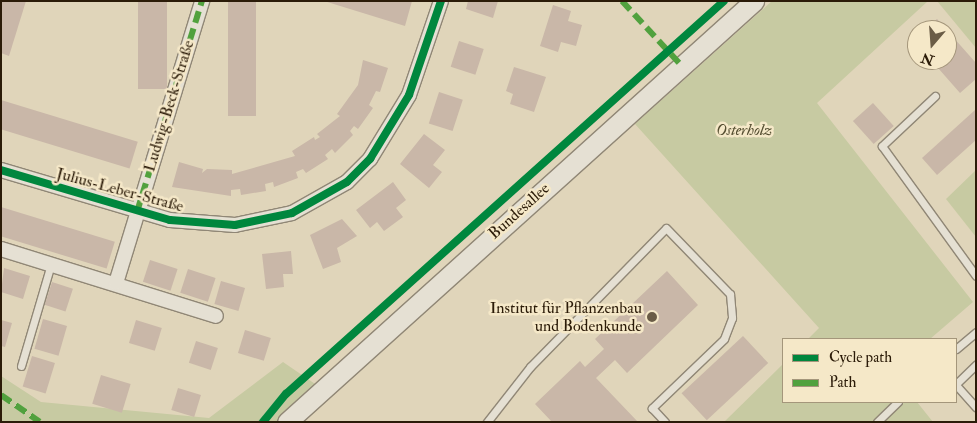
<!DOCTYPE html>
<html>
<head>
<meta charset="utf-8">
<style>
  body { margin:0 }
  #map { position:relative; width:977px; height:423px; overflow:hidden; background:#e0d5ba; font-family:"IM FELL Double Pica",serif }
  div>[style] { position:absolute }
  .green>* { inset:0; background:#c7caa2 }
  .building>* { inset:0; background:#c9b7a8; transform-origin:0 0 }
  .roads { filter:drop-shadow(1px 0 #908776) drop-shadow(-1px 0 #908776) drop-shadow(0 1px #908776) drop-shadow(0 -1px #908776) }
  .service>* { height:7px; margin:-3.5px; padding:0 3.5px; transform-origin:3.5px; border-radius:3.5px; background:#e5e0d3 }
  .minor>* { height:14px; margin:-7px; padding:0 7px; transform-origin:7px; border-radius:7px; background:#e5e0d3 }
  .secondary>* { height:19px; margin:-9.5px; padding:0 9.5px; transform-origin:9.5px; border-radius:9.5px; background:#e5e0d3 }
  .quiet>* { height:6px; margin-top:-3px; transform-origin:0; background:repeating-linear-gradient(90deg,#51a13e 0 12px,transparent 0 18px) }
  .cycleway>* { height:8px; margin:-4px; padding:0 4px; transform-origin:4px; border-radius:4px; background:#00873e }
  .dots>* { width:14px; height:14px; translate:-50% -50%; box-sizing:border-box; border:2px solid #f5e8c8; border-radius:50% }
  span { translate:-50% -50%; white-space:nowrap; text-align:center; line-height:1.15; -webkit-text-stroke:5px #f5e8c8; paint-order:stroke }
  .street-label { font-size:16px; color:#2b1b08 }
  .park-label { font-size:16px; color:#544d30; font-style:italic }
  .poi-label { font-size:16px; color:#2b1b08 }
  .right { translate:-100% -50%; text-align:right }
  .frame { position:absolute; inset:0; border:2px solid #2b1b08; pointer-events:none }
  .legend { position:absolute; left:782px; top:338px; width:175px; height:65px; box-sizing:border-box; background:#f5e8c8; border:1px solid #a4967b; margin:0; padding:6px 9px; list-style:none; font-size:15px; color:#2b1b08 }
  .legend li { display:flex; align-items:center; gap:10px; height:25px }
  .legend b { width:25px; border:1px solid #a4967b }
  .north { position:absolute; left:907px; top:20px; width:50px; height:50px; box-sizing:border-box; background:#f5e8c8; border:1px solid #a4967b; border-radius:50%; rotate:198deg; font-size:14px; font-weight:700; line-height:20px; text-align:center; color:#2b1b08 }
  .north::after { content:''; display:block; margin:auto; width:18px; height:22px; background:#6a5c46; clip-path:polygon(50% 0,100% 100%,50% 72%,0 100%) }
</style>
</head>
<body>
<div id="map">
  <div class="green">
    <div style="clip-path:polygon(772px 1px,928px 1px,817px 103px,973px 302px,930px 339px,808px 339px,819px 328px,635px 124px)"></div>
    <div style="clip-path:polygon(937px 1px,976px 1px,976px 48px)"></div>
    <div style="clip-path:polygon(976px 170px,976px 237px,946px 199px)"></div>
    <div style="clip-path:polygon(283px 362px,321px 388px,290px 422px,1px 422px,1px 376px,41px 402px,209px 418px)"></div>
    <div style="clip-path:polygon(783px 364px,783px 402px,917px 402px,933px 422px,724px 422px)"></div>
  </div>
  <div class="building">
    <div style="clip-path:polygon(1px 1px,26px 1px,9px 56px,1px 53px)"></div>
    <div style="left:138px;top:1px;width:29px;height:88px"></div>
    <div style="left:228px;top:1px;width:28px;height:115px"></div>
    <div style="clip-path:polygon(324px 1px,412px 1px,405px 26px)"></div>
    <div style="clip-path:polygon(468px 1px,498px 1px,493px 18px,466px 9px)"></div>
    <div style="clip-path:polygon(553px 5px,571px 11px,568px 21px,582px 25px,576px 46px,561px 42px,558px 52px,540px 46px)"></div>
    <div style="clip-path:polygon(937px 19px,976px 63px,976px 79px,960px 93px,931px 60px,947px 60px,947px 30px,924px 30px)"></div>
    <div style="left:459px;top:41px;width:26px;height:27px;rotate:18deg"></div>
    <div style="clip-path:polygon(363px 60px,388px 68px,380px 92px,376px 91px,369px 105px,373px 108px,358px 129px,354px 126px,350px 131px,353px 135px,335px 153px,332px 149px,325px 155px,328px 159px,306px 173px,303px 169px,296px 172px,298px 178px,274px 187px,273px 182px,265px 184px,266px 191px,241px 195px,240px 189px,231px 190px,231px 196px,172px 187px,179px 162px,203px 169px,202px 173px,207px 169px,232px 170px,232px 174px,295px 156px,292px 151px,314px 137px,315px 140px,320px 137px,317px 134px,340px 116px,337px 114px,358px 85px)"></div>
    <div style="clip-path:polygon(514px 67px,546px 77px,534px 112px,510px 104px,513px 94px,506px 91px)"></div>
    <div style="left:439px;top:92px;width:25px;height:33px;rotate:18deg"></div>
    <div style="left:1px;top:100px;width:143px;height:28px;rotate:17deg"></div>
    <div style="left:873px;top:103px;width:31px;height:27px;rotate:48deg"></div>
    <div style="clip-path:polygon(975px 110px,976px 140px,937px 175px,922px 158px)"></div>
    <div style="clip-path:polygon(424px 134px,445px 150px,433px 165px,442px 172px,429px 188px,400px 164px)"></div>
    <div style="clip-path:polygon(393px 182px,406px 200px,396px 208px,403px 217px,384px 231px,377px 222px,370px 228px,356px 210px)"></div>
    <div style="left:1px;top:207px;width:119px;height:28px;rotate:17deg"></div>
    <div style="clip-path:polygon(342px 219px,357px 236px,337px 248px,341px 262px,323px 269px,310px 235px)"></div>
    <div style="clip-path:polygon(291px 251px,293px 274px,283px 274px,284px 287px,266px 289px,262px 254px)"></div>
    <div style="left:150px;top:260px;width:29px;height:23px;rotate:18deg"></div>
    <div style="clip-path:polygon(4px 268px,30px 276px,23px 299px,1px 292px)"></div>
    <div style="left:188px;top:269px;width:29px;height:25px;rotate:18deg"></div>
    <div style="clip-path:polygon(667px 271px,698px 305px,627px 373px,615px 360px,596px 378px,638px 422px,552px 422px,535px 404px,580px 361px,585px 367px,604px 349px,595px 339px)"></div>
    <div style="left:221px;top:281px;width:25px;height:24px;rotate:16deg"></div>
    <div style="left:52px;top:282px;width:22px;height:24px;rotate:18deg"></div>
    <div style="left:43px;top:319px;width:25px;height:31px;rotate:16deg"></div>
    <div style="clip-path:polygon(1px 320px,12px 323px,5px 347px,1px 346px)"></div>
    <div style="left:136px;top:320px;width:27px;height:24px;rotate:17deg"></div>
    <div style="left:245px;top:330px;width:27px;height:24px;rotate:17deg"></div>
    <div style="left:743px;top:336px;width:37px;height:84px;rotate:47deg"></div>
    <div style="left:196px;top:341px;width:23px;height:23px;rotate:18deg"></div>
    <div style="left:32px;top:356px;width:24px;height:32px;rotate:17deg"></div>
    <div style="left:101px;top:375px;width:31px;height:30px;rotate:17deg"></div>
    <div style="left:178px;top:388px;width:24px;height:23px;rotate:17deg"></div>
  </div>
  <div class="roads">
    <div class="service">
      <div style="left:935px;top:96px;width:73px;rotate:136.7deg"></div>
      <div style="left:882px;top:146px;width:160px;rotate:54.1deg"></div>
      <div style="left:956px;top:349px;width:26px;rotate:-40deg"></div>
      <div style="left:21px;top:366px;width:106px;rotate:-73.6deg"></div>
      <div style="left:956px;top:384px;width:28px;rotate:-44deg"></div>
      <div style="left:956px;top:385px;width:30px;rotate:48deg"></div>
      <div style="left:487px;top:422px;width:70px;rotate:-52deg"></div>
      <div style="left:530px;top:367px;width:194px;rotate:-45.6deg"></div>
      <div style="left:666px;top:228px;width:92px;rotate:45.9deg"></div>
      <div style="left:730px;top:294px;width:24px;rotate:85deg"></div>
      <div style="left:732px;top:318px;width:22px;rotate:111deg"></div>
      <div style="left:724px;top:339px;width:100px;rotate:136.2deg"></div>
      <div style="left:652px;top:408px;width:19px;rotate:47deg"></div>
      <div style="left:877px;top:422px;width:29px;rotate:-44deg"></div>
    </div>
    <div class="minor">
      <div style="left:1px;top:170px;width:176px;rotate:16.5deg"></div>
      <div style="left:170px;top:220px;width:65px;rotate:4.4deg"></div>
      <div style="left:235px;top:225px;width:58px;rotate:-11.9deg"></div>
      <div style="left:292px;top:213px;width:63px;rotate:-29.4deg"></div>
      <div style="left:347px;top:182px;width:33px;rotate:-45deg"></div>
      <div style="left:370px;top:159px;width:75px;rotate:-58.6deg"></div>
      <div style="left:409px;top:95px;width:99px;rotate:-71.2deg"></div>
      <div style="left:1px;top:249px;width:225px;rotate:17.3deg"></div>
      <div style="left:116px;top:283px;width:295px;rotate:-73deg"></div>
    </div>
    <div class="secondary">
      <div style="left:287px;top:422px;width:629px;rotate:-42.03deg"></div>
    </div>
  </div>
  <div class="quiet">
    <div style="left:622px;top:1px;width:88px;rotate:47.3deg"></div>
    <div style="left:137px;top:212px;width:221px;rotate:-72.9deg"></div>
    <div style="left:1px;top:395px;width:47px;rotate:34.7deg"></div>
  </div>
  <div class="cycleway">
    <div style="left:1px;top:170px;width:176px;rotate:16.5deg"></div>
    <div style="left:170px;top:220px;width:65px;rotate:4.4deg"></div>
    <div style="left:235px;top:225px;width:58px;rotate:-11.9deg"></div>
    <div style="left:292px;top:213px;width:63px;rotate:-29.4deg"></div>
    <div style="left:347px;top:182px;width:33px;rotate:-45deg"></div>
    <div style="left:370px;top:159px;width:75px;rotate:-58.6deg"></div>
    <div style="left:409px;top:95px;width:99px;rotate:-71.2deg"></div>
    <div style="left:263px;top:422px;width:36px;rotate:-51deg"></div>
    <div style="left:286px;top:394px;width:588px;rotate:-41.9deg"></div>
  </div>
  <div class="dots">
    <div style="left:652px;top:317px;background:#6a5c46"></div>
  </div>
  <div class="street-label">
    <span style="left:169px;top:106px;rotate:-73deg">Ludwig-Beck-Straße</span>
    <span style="left:120px;top:190px;rotate:15deg">Julius-Leber-Straße</span>
    <span style="left:519px;top:211px;rotate:-42deg">Bundesallee</span>
  </div>
  <div class="park-label">
    <span style="left:744px;top:130px">Osterholz</span>
  </div>
  <div class="poi-label">
    <span class="right" style="left:642px;top:317px">Institut für Pflanzenbau<br>und Bodenkunde</span>
  </div>
  <div class="frame"></div>
  <ul class="legend">
  <li><b style="height:6px;background:#00873e"></b>Cycle path</li>
  <li><b style="height:6px;background:#51a13e"></b>Path</li>
  </ul>
  <div class="north">N</div>
</div>
</body>
</html>
